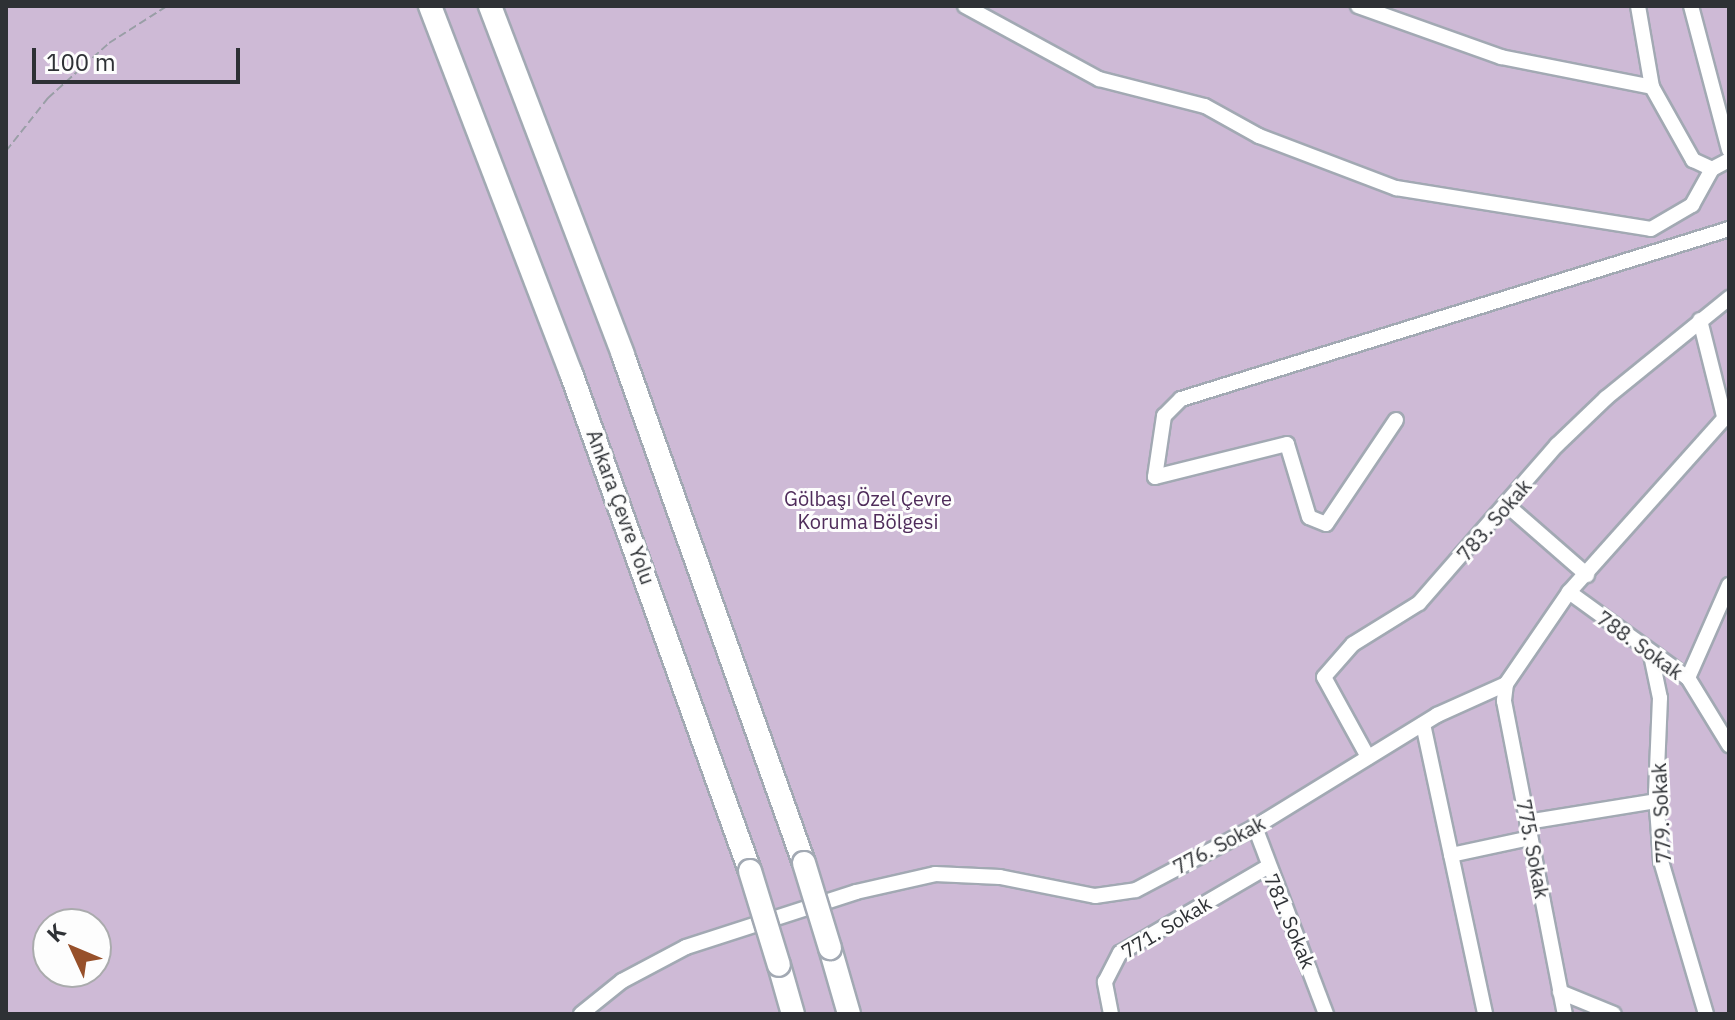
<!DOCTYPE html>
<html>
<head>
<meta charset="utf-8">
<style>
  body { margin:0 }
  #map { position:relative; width:1735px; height:1020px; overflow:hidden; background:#e9f0fb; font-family:"IBM Plex Sans",sans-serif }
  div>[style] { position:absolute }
  .green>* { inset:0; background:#cebad6 }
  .path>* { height:2px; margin-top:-1px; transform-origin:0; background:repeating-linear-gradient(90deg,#999ea6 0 8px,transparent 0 12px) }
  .roads { filter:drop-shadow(2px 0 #a2a9b3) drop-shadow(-2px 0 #a2a9b3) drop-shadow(0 2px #a2a9b3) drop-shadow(0 -2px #a2a9b3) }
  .minor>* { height:14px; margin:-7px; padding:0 7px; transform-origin:7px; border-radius:7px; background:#fff }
  .highway>* { height:22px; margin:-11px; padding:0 11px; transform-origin:11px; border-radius:11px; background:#fff }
  .bridges { filter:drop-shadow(2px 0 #a2a9b3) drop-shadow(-2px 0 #a2a9b3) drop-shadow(0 2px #a2a9b3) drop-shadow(0 -2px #a2a9b3) }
  .highway-bridge>* { height:22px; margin:-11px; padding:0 11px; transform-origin:11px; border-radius:11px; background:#fff }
  span { translate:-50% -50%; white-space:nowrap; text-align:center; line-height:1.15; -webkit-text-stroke:6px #fdfdfd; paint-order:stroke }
  .park-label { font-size:20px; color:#4f2c5b }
  .street-label { font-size:20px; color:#2e3135 }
  .frame { position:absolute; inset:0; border:8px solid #2e3135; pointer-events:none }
  .north { position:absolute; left:32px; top:908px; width:80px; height:80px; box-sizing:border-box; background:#fdfdfd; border:2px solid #aaabad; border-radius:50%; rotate:314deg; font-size:22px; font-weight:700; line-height:32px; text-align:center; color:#2e3135 }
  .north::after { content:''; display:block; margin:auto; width:28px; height:36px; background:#97502a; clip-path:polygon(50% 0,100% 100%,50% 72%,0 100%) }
  .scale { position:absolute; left:32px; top:48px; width:208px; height:36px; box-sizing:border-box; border:4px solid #2e3135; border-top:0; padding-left:10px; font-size:24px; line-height:28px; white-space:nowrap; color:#2e3135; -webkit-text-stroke:6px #fdfdfd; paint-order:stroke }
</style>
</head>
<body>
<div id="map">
  <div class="green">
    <div style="clip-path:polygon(evenodd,6px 6px,1729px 6px,1729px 1014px,6px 1014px,6px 6px,48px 924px,96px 924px,96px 972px,48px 972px,48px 924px)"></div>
  </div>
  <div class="path">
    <div style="left:6px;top:151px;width:68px;rotate:-51.6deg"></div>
    <div style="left:48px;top:98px;width:82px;rotate:-42deg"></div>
    <div style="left:109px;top:43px;width:69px;rotate:-32.5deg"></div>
  </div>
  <div class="roads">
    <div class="minor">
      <div style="left:965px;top:6px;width:153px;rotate:28.6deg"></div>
      <div style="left:1099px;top:79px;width:109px;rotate:14.3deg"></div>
      <div style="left:1205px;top:106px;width:62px;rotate:29.1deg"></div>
      <div style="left:1259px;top:136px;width:147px;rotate:20.8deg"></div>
      <div style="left:1396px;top:188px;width:258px;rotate:9.1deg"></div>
      <div style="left:1651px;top:229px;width:48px;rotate:-30.3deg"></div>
      <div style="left:1692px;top:205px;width:41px;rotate:-60.9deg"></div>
      <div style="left:1358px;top:6px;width:152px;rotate:19.6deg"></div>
      <div style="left:1501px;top:57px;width:154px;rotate:11.2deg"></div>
      <div style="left:1638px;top:6px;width:82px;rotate:80.2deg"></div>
      <div style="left:1652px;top:87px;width:84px;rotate:60.7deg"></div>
      <div style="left:1693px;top:160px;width:21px;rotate:25deg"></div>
      <div style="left:1712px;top:169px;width:19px;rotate:-28deg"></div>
      <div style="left:1691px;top:6px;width:149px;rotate:75.2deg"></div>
      <div style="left:1700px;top:320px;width:99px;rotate:76deg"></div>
      <div style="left:1396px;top:420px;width:125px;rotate:123.9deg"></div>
      <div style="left:1326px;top:524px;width:18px;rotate:-158deg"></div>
      <div style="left:1309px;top:517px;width:76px;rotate:-106.8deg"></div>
      <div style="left:1287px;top:444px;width:136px;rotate:166deg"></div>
      <div style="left:1155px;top:477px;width:62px;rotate:-81.6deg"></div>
      <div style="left:1164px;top:416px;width:24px;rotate:-45deg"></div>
      <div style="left:1181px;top:399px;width:574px;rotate:-17.23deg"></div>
      <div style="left:1508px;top:506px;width:105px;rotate:41.1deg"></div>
      <div style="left:1569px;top:592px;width:147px;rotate:35.9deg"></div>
      <div style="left:1688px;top:678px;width:79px;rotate:58.5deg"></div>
      <div style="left:1651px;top:655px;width:44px;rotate:78.2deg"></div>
      <div style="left:1660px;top:698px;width:97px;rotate:92.4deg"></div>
      <div style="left:1656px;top:795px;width:66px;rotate:85.7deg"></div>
      <div style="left:1661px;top:861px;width:159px;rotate:73.6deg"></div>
      <div style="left:1688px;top:678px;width:102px;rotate:-66.2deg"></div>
      <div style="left:1506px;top:684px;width:17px;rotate:97deg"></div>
      <div style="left:1504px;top:701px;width:319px;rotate:79deg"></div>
      <div style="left:1423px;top:724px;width:297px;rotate:77.9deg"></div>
      <div style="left:1368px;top:757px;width:91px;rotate:-118.8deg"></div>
      <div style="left:1324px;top:677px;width:44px;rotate:-48.7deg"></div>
      <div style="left:1353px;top:644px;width:78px;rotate:-31.8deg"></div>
      <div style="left:1419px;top:603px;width:210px;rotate:-48.9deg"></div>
      <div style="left:1557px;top:445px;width:68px;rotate:-43.8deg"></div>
      <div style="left:1606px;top:398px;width:159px;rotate:-39.1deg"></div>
      <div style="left:1527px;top:822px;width:132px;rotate:-9.2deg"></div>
      <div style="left:1255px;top:827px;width:200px;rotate:69.2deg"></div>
      <div style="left:1451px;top:855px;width:81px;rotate:-12.1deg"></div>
      <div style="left:1560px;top:992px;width:58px;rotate:22.2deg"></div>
      <div style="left:581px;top:1014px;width:53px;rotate:-38.8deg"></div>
      <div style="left:622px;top:981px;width:72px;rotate:-28deg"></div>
      <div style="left:686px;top:947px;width:179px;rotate:-17.9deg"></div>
      <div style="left:856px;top:892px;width:81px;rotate:-12.8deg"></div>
      <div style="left:935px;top:874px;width:65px;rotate:2.6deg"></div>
      <div style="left:1000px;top:877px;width:97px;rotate:11.3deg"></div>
      <div style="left:1095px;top:896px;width:41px;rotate:-8.3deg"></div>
      <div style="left:1136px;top:890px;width:135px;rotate:-27.9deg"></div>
      <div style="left:1255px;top:827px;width:214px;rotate:-31.6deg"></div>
      <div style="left:1437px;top:715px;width:76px;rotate:-24.2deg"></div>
      <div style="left:1506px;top:684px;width:112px;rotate:-55.6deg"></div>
      <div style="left:1569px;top:592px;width:240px;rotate:-48.2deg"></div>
      <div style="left:1111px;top:1014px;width:33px;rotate:-101deg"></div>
      <div style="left:1105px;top:982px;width:33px;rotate:-63deg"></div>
      <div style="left:1120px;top:953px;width:170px;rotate:-30.3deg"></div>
    </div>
    <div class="highway">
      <div style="left:430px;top:6px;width:393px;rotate:69deg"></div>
      <div style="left:571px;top:373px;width:529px;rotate:70.23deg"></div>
      <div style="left:490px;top:6px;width:373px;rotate:69.1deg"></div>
      <div style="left:623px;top:355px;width:539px;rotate:70.39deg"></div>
      <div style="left:830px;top:948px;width:69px;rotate:73.9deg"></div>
      <div style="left:779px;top:965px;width:51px;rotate:74.1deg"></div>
    </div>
  </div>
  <div class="bridges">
    <div class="highway-bridge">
      <div style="left:804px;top:863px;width:89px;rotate:73deg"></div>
      <div style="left:750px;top:871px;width:98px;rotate:72.9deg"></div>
    </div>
  </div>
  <div class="park-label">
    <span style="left:868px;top:510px">Gölbaşı Özel Çevre<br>Koruma Bölgesi</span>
  </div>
  <div class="street-label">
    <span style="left:621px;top:507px;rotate:70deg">Ankara Çevre Yolu</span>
    <span style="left:1494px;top:520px;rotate:-49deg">783. Sokak</span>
    <span style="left:1640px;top:645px;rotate:36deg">788. Sokak</span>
    <span style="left:1661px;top:813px;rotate:-93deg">779. Sokak</span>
    <span style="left:1219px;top:845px;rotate:-28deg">776. Sokak</span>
    <span style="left:1533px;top:849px;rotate:79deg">775. Sokak</span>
    <span style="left:1290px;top:921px;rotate:67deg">781. Sokak</span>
    <span style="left:1166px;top:927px;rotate:-31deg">771. Sokak</span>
  </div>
  <div class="frame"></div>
  <div class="north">K</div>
  <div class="scale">100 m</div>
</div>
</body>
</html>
